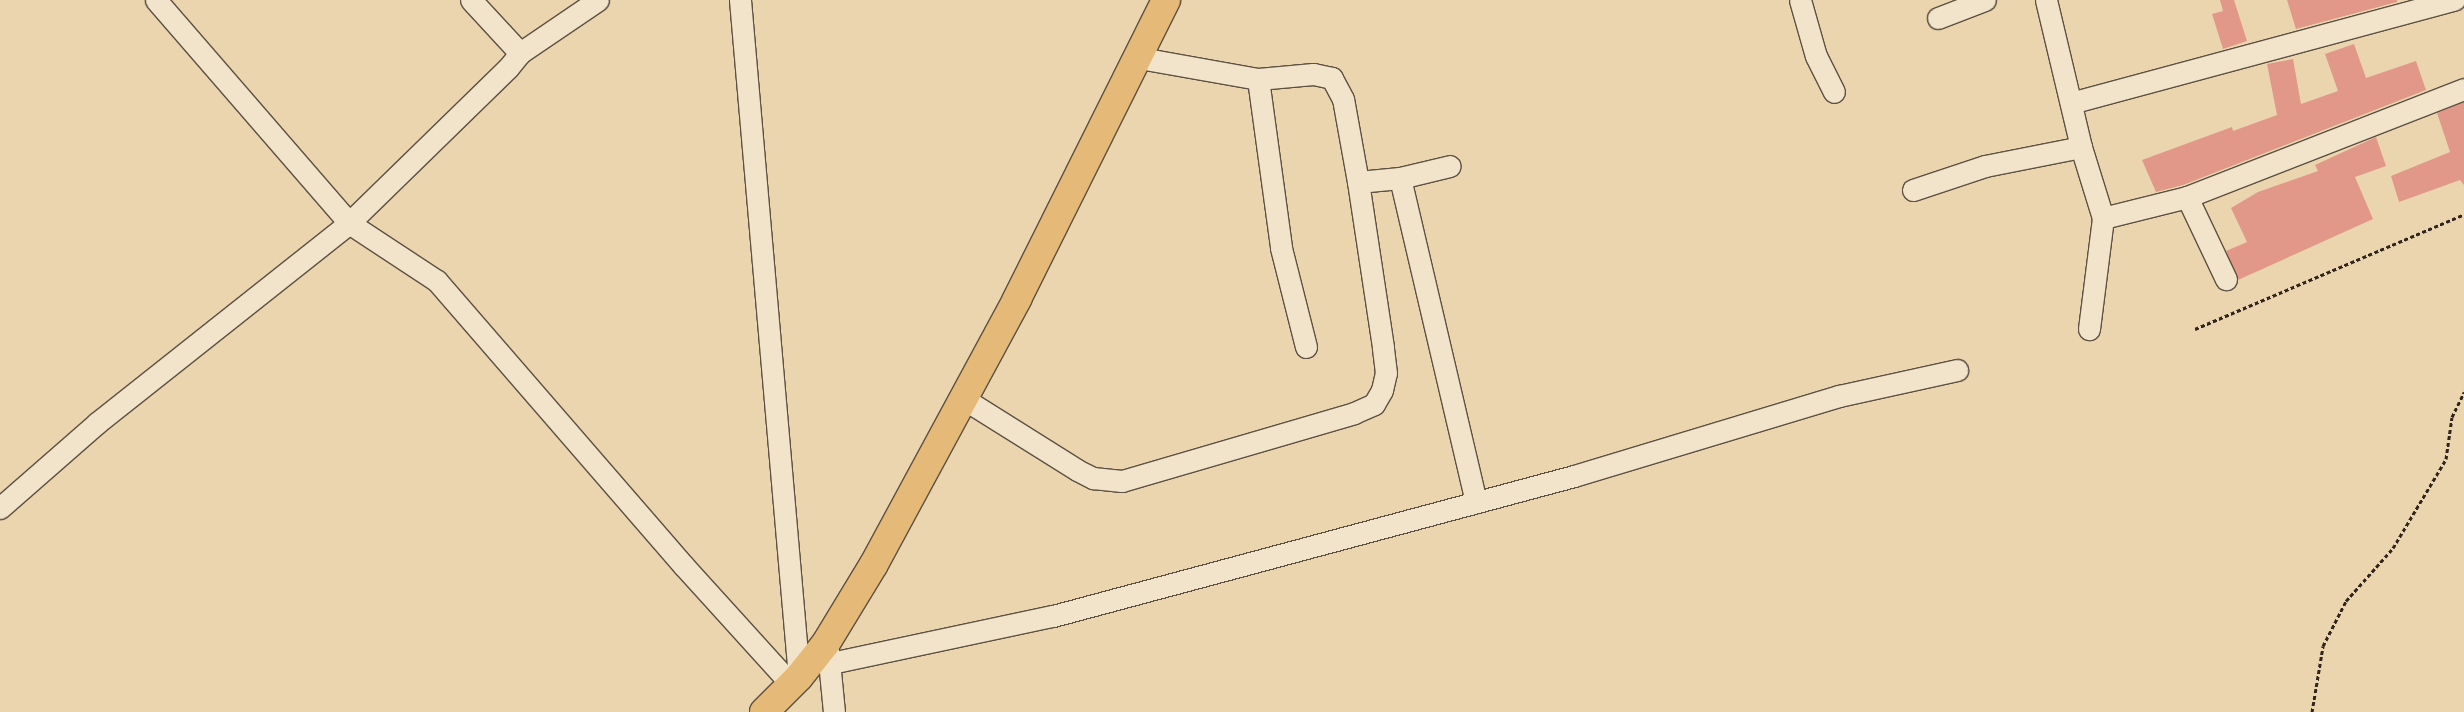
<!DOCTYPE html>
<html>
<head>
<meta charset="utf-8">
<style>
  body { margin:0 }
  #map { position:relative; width:2464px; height:712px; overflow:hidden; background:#ead5af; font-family:"IM FELL French Canon",serif }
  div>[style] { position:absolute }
  .building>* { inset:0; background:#e29888 }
  .path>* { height:3px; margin-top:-1.5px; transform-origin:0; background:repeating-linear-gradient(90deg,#30241d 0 4px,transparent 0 6.5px) }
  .roads { filter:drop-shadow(1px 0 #5e5042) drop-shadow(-1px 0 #5e5042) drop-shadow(0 1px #5e5042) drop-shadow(0 -1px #5e5042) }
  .minor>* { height:21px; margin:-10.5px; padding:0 10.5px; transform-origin:10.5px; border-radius:10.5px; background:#f1e4cb }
  .major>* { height:28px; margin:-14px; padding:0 14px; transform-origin:14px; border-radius:14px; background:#e5ba78 }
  span { translate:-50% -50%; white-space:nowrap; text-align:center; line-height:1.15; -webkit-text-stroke:4px #f1e4cb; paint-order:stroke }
</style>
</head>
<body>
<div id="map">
  <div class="building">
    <div style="clip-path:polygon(2220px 0,2234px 0,2247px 41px,2223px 49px,2212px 14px,2223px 11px)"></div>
    <div style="clip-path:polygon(2287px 0,2397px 0,2397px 2px,2296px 29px)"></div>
    <div style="clip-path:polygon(2354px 44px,2366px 78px,2416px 61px,2426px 90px,2183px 185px,2156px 192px,2142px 160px,2232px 127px,2233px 131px,2277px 115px,2267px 64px,2293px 59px,2301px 104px,2338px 91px,2325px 54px)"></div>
    <div style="clip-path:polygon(2464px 102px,2464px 185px,2460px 180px,2399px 202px,2391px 176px,2450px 152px,2437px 113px)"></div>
    <div style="clip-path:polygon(2376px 137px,2386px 166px,2355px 177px,2373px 219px,2238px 280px,2226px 251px,2247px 242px,2231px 208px,2258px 192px,2318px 171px,2315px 165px)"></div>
  </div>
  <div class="path">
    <div style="left:2195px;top:329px;width:293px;rotate:-23.1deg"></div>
    <div style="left:2312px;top:712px;width:67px;rotate:-80.5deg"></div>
    <div style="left:2323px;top:646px;width:51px;rotate:-62.9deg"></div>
    <div style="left:2346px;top:601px;width:71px;rotate:-48.4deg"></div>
    <div style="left:2393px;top:548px;width:104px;rotate:-59.2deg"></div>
    <div style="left:2446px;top:459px;width:42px;rotate:-81.9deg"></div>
    <div style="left:2452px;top:417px;width:28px;rotate:-64deg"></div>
  </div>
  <div class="roads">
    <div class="minor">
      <div style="left:156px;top:0;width:295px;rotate:49.1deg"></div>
      <div style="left:349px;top:223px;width:105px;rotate:33.4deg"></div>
      <div style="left:437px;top:281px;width:376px;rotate:49.1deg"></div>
      <div style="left:683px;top:565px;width:162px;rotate:47.8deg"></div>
      <div style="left:740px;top:0;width:680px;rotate:85.02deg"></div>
      <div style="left:1800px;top:0;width:58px;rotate:74.1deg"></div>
      <div style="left:1816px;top:56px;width:40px;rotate:63.4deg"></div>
      <div style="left:2046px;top:0;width:151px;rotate:76.6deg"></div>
      <div style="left:2081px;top:147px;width:74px;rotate:72.8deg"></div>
      <div style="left:2103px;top:218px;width:112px;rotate:97.2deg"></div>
      <div style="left:1938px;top:18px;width:50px;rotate:-21deg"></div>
      <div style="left:520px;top:53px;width:94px;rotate:-34.2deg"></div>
      <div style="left:1258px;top:79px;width:171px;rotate:82.2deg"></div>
      <div style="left:1281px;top:248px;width:102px;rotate:75.8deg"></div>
      <div style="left:2071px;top:103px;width:397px;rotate:-15.1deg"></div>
      <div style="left:1400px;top:178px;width:333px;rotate:76.8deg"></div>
      <div style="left:1358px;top:182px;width:42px;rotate:-5.4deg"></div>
      <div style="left:1400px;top:178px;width:51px;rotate:-13.5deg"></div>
      <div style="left:1913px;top:190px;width:76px;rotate:-18.4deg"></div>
      <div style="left:1985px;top:166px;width:98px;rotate:-11.2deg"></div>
      <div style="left:2187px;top:197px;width:91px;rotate:64.6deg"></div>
      <div style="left:2103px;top:218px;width:87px;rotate:-14deg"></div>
      <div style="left:2187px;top:197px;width:297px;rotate:-21.3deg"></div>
      <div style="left:964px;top:399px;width:133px;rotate:32.1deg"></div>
      <div style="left:1077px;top:470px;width:18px;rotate:27deg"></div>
      <div style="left:1093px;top:478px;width:29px;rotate:6deg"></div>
      <div style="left:1122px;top:481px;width:242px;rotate:-16.3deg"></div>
      <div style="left:1354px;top:413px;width:22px;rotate:-24deg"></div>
      <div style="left:1374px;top:404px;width:16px;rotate:-60deg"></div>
      <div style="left:1382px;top:390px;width:17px;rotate:-77deg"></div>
      <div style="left:1386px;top:373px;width:26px;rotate:-97deg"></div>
      <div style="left:1383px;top:347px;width:167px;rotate:-98.6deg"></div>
      <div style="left:1358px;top:182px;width:84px;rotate:-100.2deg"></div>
      <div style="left:1343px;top:99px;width:24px;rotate:-118deg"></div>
      <div style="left:1332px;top:78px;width:19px;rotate:-168deg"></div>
      <div style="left:1313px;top:74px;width:55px;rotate:174.8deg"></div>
      <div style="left:1258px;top:79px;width:125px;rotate:-169.9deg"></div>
      <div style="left:0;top:508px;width:129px;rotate:-41.2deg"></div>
      <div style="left:97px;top:423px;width:322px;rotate:-38.4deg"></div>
      <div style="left:349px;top:223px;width:222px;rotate:-44.3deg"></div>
      <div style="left:508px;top:68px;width:19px;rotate:-51deg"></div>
      <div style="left:520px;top:53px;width:72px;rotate:-132.8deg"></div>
      <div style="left:828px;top:651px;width:61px;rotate:84.4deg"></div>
      <div style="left:831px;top:663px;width:227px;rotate:-12deg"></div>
      <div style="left:1053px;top:616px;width:539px;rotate:-15.04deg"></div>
      <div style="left:1574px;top:476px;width:277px;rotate:-16.8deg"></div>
      <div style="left:1839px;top:396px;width:121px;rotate:-12.4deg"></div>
    </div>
    <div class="major">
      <div style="left:764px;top:712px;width:49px;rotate:-45deg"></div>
      <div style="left:799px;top:677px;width:43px;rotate:-51.5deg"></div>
      <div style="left:826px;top:643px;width:92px;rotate:-58.7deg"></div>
      <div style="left:874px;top:564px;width:301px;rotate:-61.6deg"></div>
      <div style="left:1017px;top:299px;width:334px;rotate:-63.5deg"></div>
    </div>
  </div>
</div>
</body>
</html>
